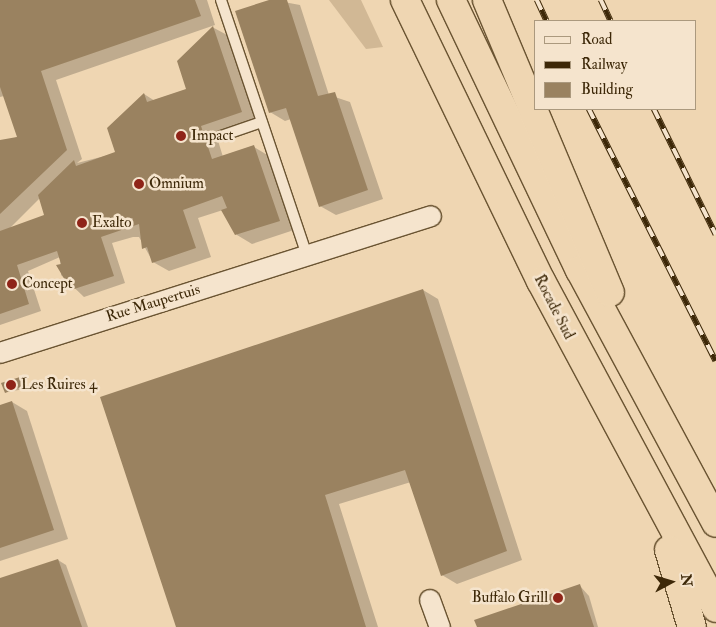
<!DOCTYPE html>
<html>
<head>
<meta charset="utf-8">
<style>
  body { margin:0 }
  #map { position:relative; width:716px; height:627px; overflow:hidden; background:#efd6b2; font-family:"IM FELL Double Pica",serif }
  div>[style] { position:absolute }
  .green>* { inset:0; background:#d1b895 }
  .shadow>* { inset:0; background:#0003 }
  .building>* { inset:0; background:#9a8260 }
  .roads { filter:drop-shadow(1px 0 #6a5432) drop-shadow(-1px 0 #6a5432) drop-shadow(0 1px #6a5432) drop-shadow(0 -1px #6a5432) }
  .lane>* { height:10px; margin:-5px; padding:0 5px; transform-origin:5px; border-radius:5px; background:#f5e4cd }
  .street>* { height:20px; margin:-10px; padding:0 10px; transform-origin:10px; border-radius:10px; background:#f5e4cd }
  .highway>* { height:28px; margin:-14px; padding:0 14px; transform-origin:14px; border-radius:14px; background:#efd6b2 }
  .rail>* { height:5.5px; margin-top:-2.75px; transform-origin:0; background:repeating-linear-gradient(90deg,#f5e4cd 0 11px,#3d2808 0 22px); box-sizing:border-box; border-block:1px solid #3d2808 }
  .dots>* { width:14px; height:14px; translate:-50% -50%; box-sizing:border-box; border:2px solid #f5e4cd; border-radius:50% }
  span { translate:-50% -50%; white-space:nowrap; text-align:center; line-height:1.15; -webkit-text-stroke:5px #f5e4cd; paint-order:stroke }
  .poi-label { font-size:15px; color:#3d2808 }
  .left { translate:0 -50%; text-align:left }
  .right { translate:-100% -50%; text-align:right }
  .street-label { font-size:15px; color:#3d2808 }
  .legend { position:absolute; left:534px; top:20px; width:162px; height:90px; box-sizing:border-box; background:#f5e4cd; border:1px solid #ab997e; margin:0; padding:6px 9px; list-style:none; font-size:15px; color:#3d2808 }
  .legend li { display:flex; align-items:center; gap:10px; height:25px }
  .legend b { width:25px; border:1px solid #ab997e }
  .north { position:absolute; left:646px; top:557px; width:50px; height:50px; -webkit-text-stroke:4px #f5e4cd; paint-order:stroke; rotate:84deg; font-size:14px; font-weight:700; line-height:20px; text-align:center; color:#3d2808 }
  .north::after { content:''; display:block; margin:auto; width:18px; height:22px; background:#3d2808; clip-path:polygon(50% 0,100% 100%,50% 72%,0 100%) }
</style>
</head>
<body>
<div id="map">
  <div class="green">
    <div style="clip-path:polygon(329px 0,361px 0,383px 47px,366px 49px)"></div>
  </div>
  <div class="shadow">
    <div style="clip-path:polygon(evenodd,0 0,207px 0,215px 25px,56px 80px,82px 159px,77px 163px,117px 153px,144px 94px,155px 101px,188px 90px,179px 62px,214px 28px,229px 36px,257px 120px,216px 134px,223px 157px,254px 147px,269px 156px,294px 230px,252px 244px,237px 235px,223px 210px,198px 218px,211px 257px,169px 271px,153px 262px,139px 237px,133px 237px,112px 243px,125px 283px,84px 297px,61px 275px,60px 257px,28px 271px,41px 311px,0 325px,0 142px,18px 137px,4px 96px,0 97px,0 0,40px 198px,47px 218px,10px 228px,40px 198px)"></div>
    <div style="clip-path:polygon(273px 0,300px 5px,329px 95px,350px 102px,383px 199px,336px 215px,320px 206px,291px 119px,285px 121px,270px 112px)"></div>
    <div style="clip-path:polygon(423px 290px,438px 299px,522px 560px,457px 584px,442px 575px,411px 482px,339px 504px,378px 627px,177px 627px)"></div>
    <div style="clip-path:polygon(20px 378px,25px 389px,6px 392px)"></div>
    <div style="clip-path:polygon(12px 402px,27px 411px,68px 539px,0 561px,0 406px)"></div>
    <div style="clip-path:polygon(58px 560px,66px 565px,88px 627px,0 627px,0 579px)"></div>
    <div style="clip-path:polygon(580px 586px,589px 596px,598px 627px,478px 627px)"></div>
  </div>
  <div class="building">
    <div style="clip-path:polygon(0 0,195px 0,201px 16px,41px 71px,67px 150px,0 214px,0 140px,17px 137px,0 87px)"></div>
    <div style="clip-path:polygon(269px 0,287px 0,318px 96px,335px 92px,368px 190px,319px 207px,286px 108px,269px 113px,235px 11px)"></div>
    <div style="clip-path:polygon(213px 26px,242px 112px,201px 126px,212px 159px,254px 145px,280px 221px,235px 235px,221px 210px,227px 208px,222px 196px,183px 210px,196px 248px,152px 263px,147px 247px,142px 249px,139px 224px,101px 237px,114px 276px,71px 290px,56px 265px,61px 264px,57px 251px,17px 265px,29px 304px,0 314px,0 231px,44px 215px,38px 195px,74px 160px,76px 166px,115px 152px,107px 128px,144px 93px,147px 102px,186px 89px,177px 61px)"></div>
    <div style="clip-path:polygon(423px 289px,507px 551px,441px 576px,405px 470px,325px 495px,366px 627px,176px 627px,100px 397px)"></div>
    <div style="clip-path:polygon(20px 377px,21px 387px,5px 393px,1px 383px)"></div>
    <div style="clip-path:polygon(12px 401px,54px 530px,0 548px,0 405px)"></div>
    <div style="clip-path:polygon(58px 559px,82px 627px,0 627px,0 578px)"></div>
    <div style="clip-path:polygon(580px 584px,594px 627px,477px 627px,474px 620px)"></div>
  </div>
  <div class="roads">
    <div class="lane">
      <div style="left:221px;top:0;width:269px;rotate:71.4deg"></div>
      <div style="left:221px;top:136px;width:43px;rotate:-18.9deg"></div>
    </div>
    <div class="street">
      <div style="left:0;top:353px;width:452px;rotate:-17.6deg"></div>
      <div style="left:430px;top:600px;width:29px;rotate:70deg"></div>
    </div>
    <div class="highway">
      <div style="left:405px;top:0;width:312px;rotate:64.2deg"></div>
      <div style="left:541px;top:281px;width:371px;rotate:61.8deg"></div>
      <div style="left:451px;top:0;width:299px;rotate:64.5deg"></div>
      <div style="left:580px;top:270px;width:287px;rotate:61.7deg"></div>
      <div style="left:487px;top:0;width:317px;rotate:67.2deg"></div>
      <div style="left:669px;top:550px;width:80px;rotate:73.4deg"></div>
    </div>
  </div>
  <div class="rail">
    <div style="left:537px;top:0;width:23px;rotate:65deg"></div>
    <div style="left:601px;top:0;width:23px;rotate:65deg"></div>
    <div style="left:589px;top:109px;width:282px;rotate:63.3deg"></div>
    <div style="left:654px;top:109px;width:140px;rotate:63.8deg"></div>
  </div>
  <div class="dots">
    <div style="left:181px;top:136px;background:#8f2418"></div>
    <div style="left:139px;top:184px;background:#8f2418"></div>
    <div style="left:82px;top:223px;background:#8f2418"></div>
    <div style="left:12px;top:284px;background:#8f2418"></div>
    <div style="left:11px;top:385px;background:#8f2418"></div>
    <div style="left:558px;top:598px;background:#8f2418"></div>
  </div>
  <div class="poi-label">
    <span class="left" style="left:191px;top:136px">Impact</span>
    <span class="left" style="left:149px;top:184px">Omnium</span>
    <span class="left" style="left:92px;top:223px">Exalto</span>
    <span class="left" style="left:22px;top:284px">Concept</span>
    <span class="left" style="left:21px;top:385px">Les Ruires 4</span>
    <span class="right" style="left:548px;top:598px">Buffalo Grill</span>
  </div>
  <div class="street-label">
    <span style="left:153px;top:303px;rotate:-17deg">Rue Maupertuis</span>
    <span style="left:554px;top:307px;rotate:63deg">Rocade Sud</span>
  </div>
  <ul class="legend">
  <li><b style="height:6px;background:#f5e4cd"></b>Road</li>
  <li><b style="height:6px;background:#3d2808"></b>Railway</li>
  <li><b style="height:14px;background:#9a8260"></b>Building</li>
  </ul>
  <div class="north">N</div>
</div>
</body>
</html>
